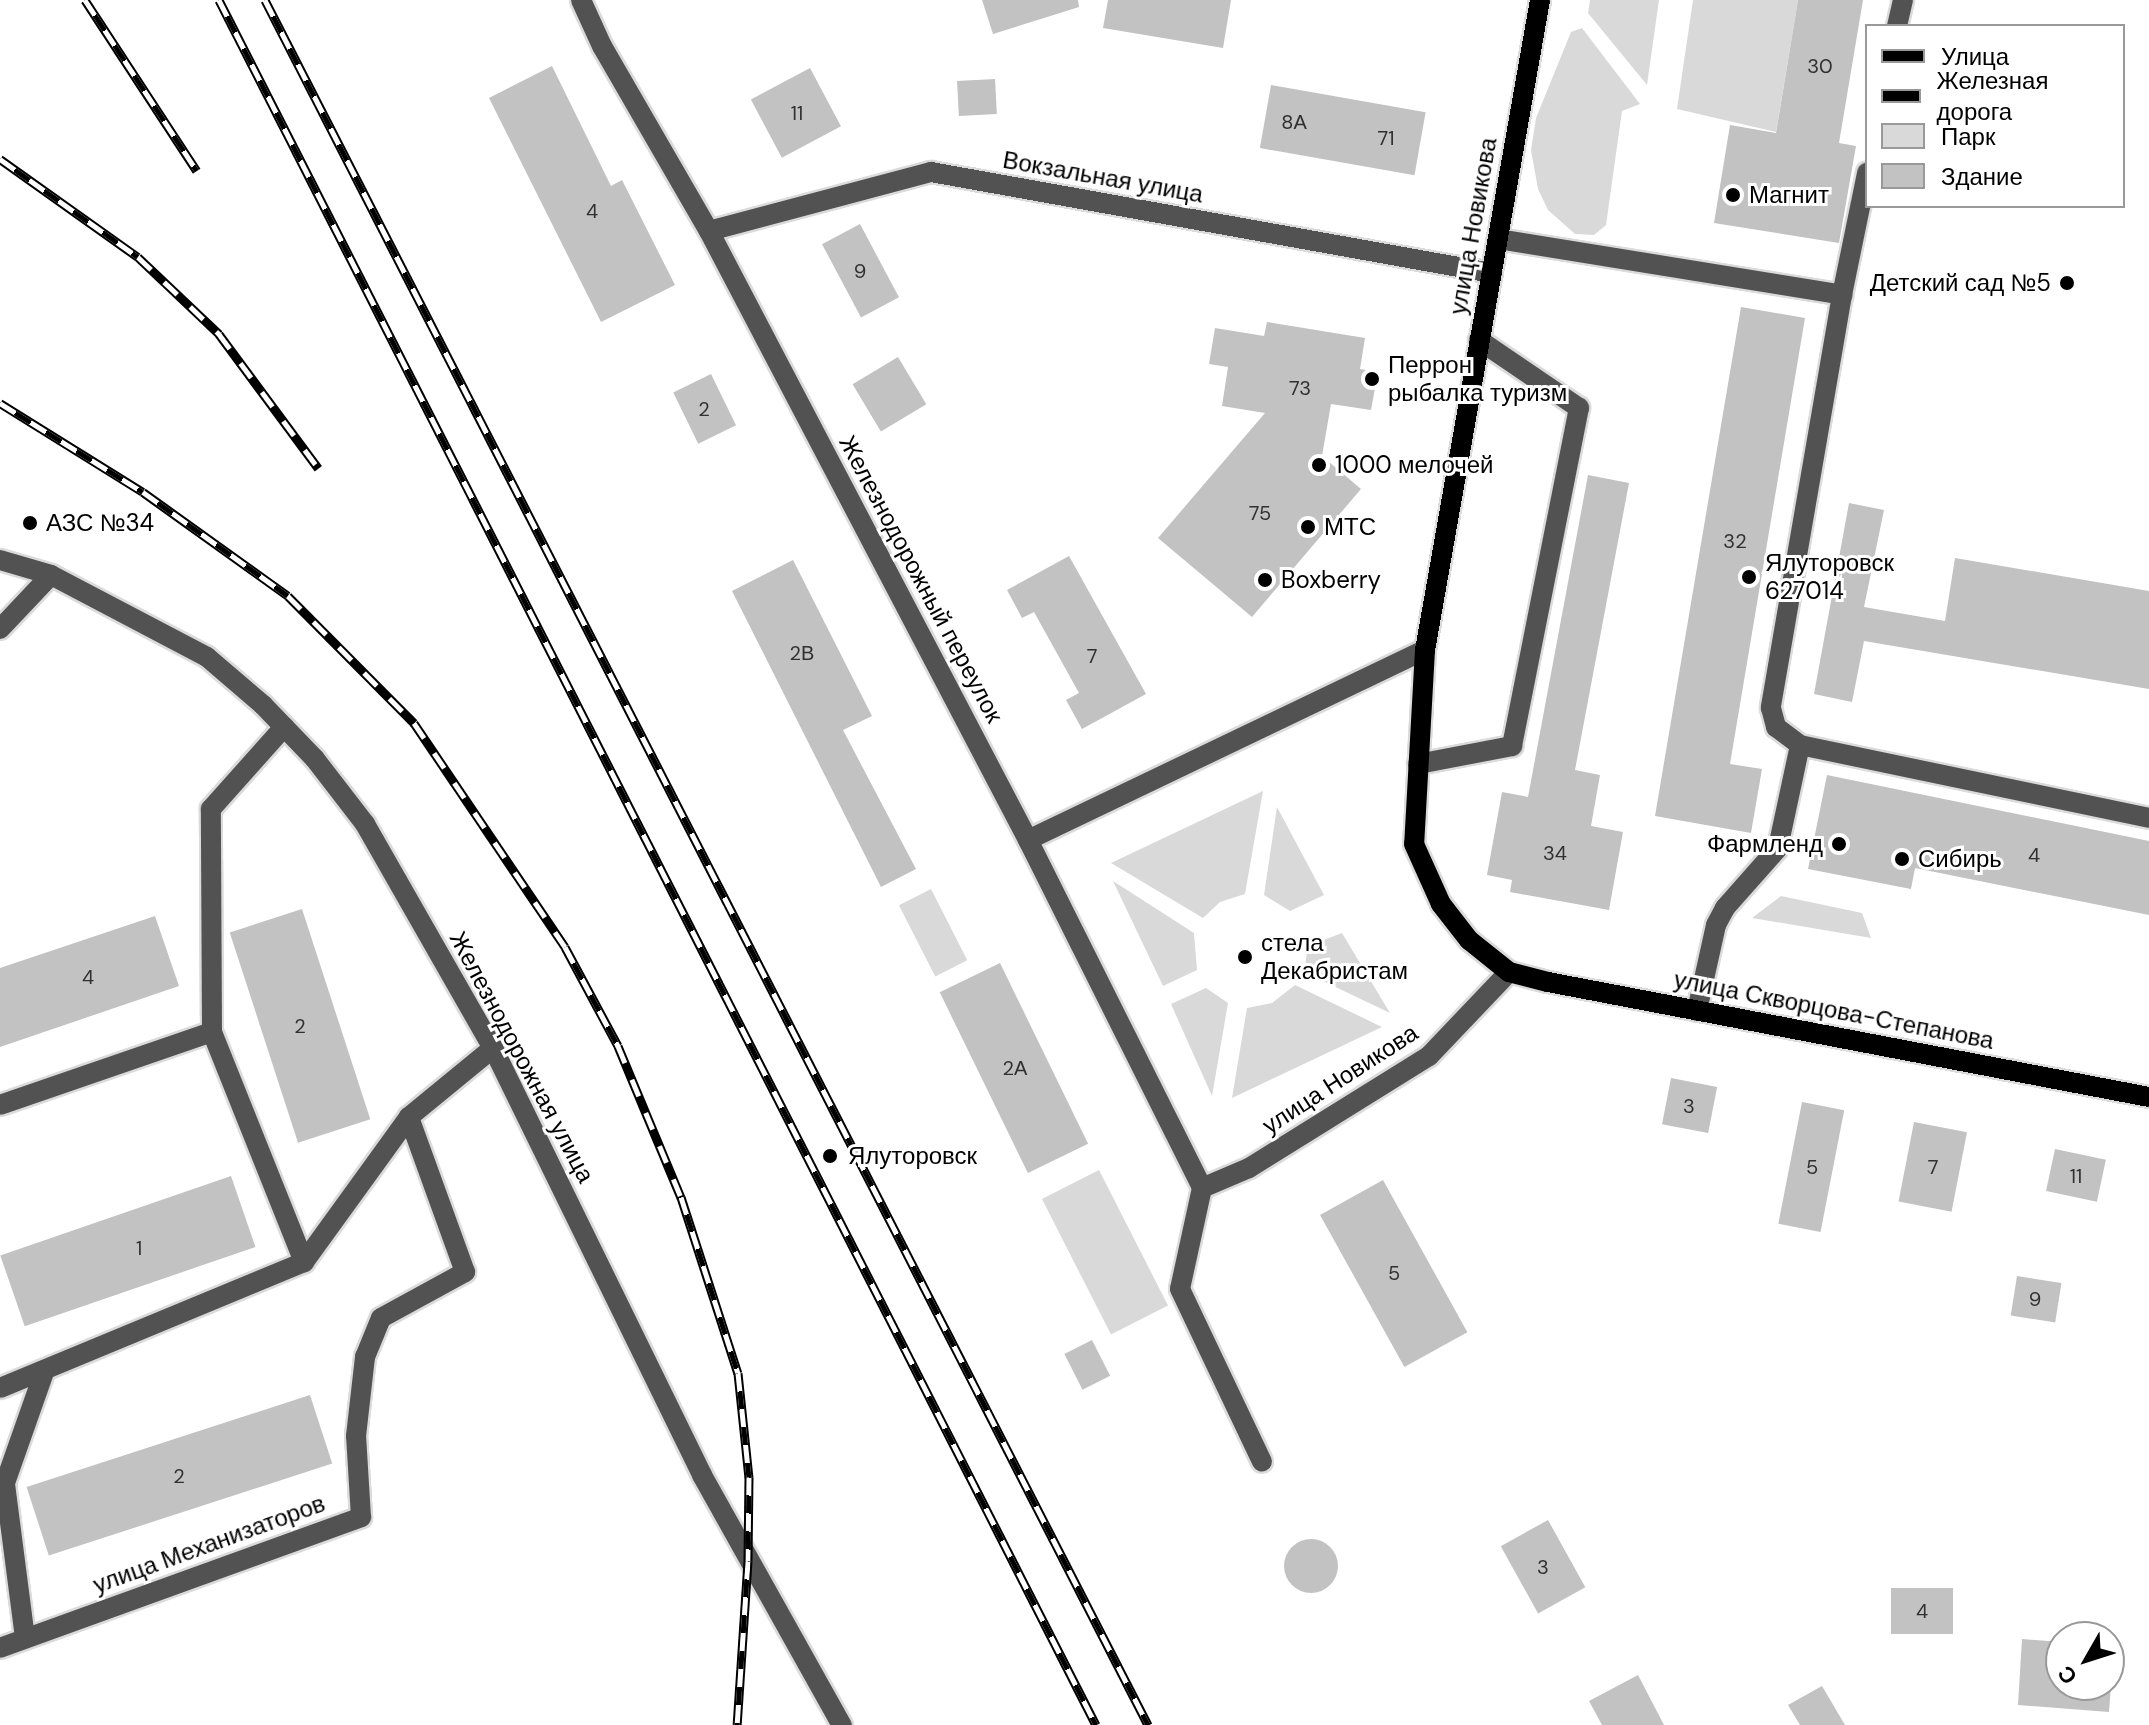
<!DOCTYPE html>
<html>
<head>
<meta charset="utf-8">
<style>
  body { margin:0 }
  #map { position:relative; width:2149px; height:1725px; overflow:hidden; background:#fff; font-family:"DM Sans",sans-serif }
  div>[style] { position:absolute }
  .green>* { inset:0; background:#d9d9d9; transform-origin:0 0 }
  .building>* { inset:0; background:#c2c2c2; transform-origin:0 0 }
  .round { border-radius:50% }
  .roads { filter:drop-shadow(2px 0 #dbdbdb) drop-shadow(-2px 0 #dbdbdb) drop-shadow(0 2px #dbdbdb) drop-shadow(0 -2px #dbdbdb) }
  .minor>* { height:20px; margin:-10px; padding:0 10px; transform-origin:10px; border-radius:10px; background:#525252 }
  .major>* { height:20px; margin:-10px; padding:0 10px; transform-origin:10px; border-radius:10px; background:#000 }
  .rail>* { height:9px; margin-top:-4.5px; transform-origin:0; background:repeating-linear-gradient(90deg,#fff 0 18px,#000 0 36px); box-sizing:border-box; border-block:2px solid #000 }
  .dots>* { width:22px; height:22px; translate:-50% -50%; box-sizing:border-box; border:4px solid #fff; border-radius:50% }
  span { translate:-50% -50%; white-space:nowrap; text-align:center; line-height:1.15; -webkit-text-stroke:6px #fff; paint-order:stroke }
  .number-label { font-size:20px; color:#303030 }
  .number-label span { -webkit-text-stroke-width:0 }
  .street-label { font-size:24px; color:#000 }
  .poi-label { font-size:24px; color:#000 }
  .left { translate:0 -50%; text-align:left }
  .right { translate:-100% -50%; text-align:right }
  .legend { position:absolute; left:1865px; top:24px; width:260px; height:184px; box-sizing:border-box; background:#fff; border:2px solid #999; margin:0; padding:10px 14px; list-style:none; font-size:24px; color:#000 }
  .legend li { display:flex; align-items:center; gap:16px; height:40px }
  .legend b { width:40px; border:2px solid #999 }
  .north { position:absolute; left:2045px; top:1621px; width:80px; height:80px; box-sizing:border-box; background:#fff; border:2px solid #999; border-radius:50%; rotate:231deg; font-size:22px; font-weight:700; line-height:32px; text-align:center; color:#000 }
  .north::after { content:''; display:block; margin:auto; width:28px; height:36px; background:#000; clip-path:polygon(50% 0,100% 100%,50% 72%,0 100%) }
</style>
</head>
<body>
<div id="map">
  <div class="green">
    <div style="clip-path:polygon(1590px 0,1659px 0,1647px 85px,1588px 13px)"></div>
    <div style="clip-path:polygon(1693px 0,1798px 0,1776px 132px,1677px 109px)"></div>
    <div style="clip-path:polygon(1582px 28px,1640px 104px,1622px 111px,1606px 225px,1594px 235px,1575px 234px,1548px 210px,1538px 189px,1531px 150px,1536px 118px,1571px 32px)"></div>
    <div style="clip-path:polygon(1263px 791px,1245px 894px,1220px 902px,1203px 918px,1111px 863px)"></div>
    <div style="clip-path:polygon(1277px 807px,1324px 895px,1290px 911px,1264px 895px)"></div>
    <div style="clip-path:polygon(1113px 881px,1194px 933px,1197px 970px,1163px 986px)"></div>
    <div style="left:931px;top:889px;width:80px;height:36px;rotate:63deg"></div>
    <div style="clip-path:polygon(1781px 896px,1862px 913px,1871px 938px,1752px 918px)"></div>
    <div style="clip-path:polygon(1342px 933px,1390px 1013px,1304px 972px,1308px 946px)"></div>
    <div style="clip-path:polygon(1295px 985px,1382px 1027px,1232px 1098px,1247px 1008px,1272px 1003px)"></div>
    <div style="clip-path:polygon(1206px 988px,1228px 1003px,1212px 1096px,1171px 1004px)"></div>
    <div style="left:1099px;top:1170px;width:152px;height:64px;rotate:63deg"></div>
  </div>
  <div class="building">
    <div style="clip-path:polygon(982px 0,1078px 0,1079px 7px,993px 34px)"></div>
    <div style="clip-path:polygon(1108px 0,1231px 0,1223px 48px,1103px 28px)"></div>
    <div style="clip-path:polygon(1798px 0,1863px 0,1839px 143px,1856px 146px,1839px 243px,1714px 223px,1730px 125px,1776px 133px)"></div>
    <div style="clip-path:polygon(552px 66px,611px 186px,622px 180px,675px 285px,601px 322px,489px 98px)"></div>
    <div style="left:810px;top:68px;width:66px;height:67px;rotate:62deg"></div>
    <div style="left:995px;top:79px;width:35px;height:38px;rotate:87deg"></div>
    <div style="left:1271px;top:85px;width:157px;height:64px;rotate:10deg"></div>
    <div style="left:860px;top:224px;width:83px;height:43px;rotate:62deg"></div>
    <div style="clip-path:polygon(1741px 307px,1805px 318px,1730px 764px,1762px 769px,1751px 833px,1655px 816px)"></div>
    <div style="clip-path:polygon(1267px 322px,1365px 338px,1360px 369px,1378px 372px,1371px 410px,1331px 404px,1322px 456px,1361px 489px,1252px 617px,1158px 538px,1265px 413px,1222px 406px,1228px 367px,1209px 364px,1215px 328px,1264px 336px)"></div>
    <div style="left:898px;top:357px;width:55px;height:53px;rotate:59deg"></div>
    <div style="left:711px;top:374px;width:57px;height:42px;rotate:64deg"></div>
    <div style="clip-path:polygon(1588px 475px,1629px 483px,1575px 770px,1600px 775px,1591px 826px,1623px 832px,1609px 910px,1510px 892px,1512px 880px,1487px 875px,1502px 792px,1528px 797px)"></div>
    <div style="clip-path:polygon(1849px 503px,1884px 510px,1864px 607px,1945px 621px,1955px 558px,2149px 591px,2149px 689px,1864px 641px,1852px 702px,1814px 694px)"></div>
    <div style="clip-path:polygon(1069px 556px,1146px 694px,1082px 729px,1066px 700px,1079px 693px,1034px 612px,1022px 618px,1007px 590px)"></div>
    <div style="clip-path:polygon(793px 560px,872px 716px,843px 730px,916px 869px,881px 887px,732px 591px)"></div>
    <div style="clip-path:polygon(1827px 775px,2149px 841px,2149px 915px,1915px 868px,1911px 889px,1808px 869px)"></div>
    <div style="left:302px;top:909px;width:221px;height:76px;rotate:72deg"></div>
    <div style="clip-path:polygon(155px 916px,179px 986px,0 1047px,0 968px)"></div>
    <div style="left:1000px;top:963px;width:201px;height:67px;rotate:64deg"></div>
    <div style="left:1671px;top:1078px;width:47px;height:47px;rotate:11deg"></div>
    <div style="left:1802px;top:1102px;width:43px;height:124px;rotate:11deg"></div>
    <div style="left:1914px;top:1122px;width:54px;height:81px;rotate:11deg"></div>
    <div style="left:2055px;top:1149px;width:52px;height:43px;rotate:12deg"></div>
    <div style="left:231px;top:1176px;width:75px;height:244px;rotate:71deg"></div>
    <div style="left:1383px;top:1180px;width:174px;height:72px;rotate:61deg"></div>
    <div style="left:2017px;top:1276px;width:45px;height:40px;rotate:9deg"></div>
    <div style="left:1092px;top:1340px;width:40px;height:31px;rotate:63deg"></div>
    <div style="left:310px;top:1395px;width:72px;height:298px;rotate:72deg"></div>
    <div style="left:1548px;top:1520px;width:77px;height:54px;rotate:61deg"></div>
    <div class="round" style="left:1284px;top:1539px;width:54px;height:54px"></div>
    <div style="left:1891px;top:1588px;width:62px;height:46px"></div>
    <div style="clip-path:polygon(2022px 1639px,2061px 1642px,2061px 1685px,2109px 1685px,2109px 1645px,2114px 1646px,2109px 1712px,2018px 1705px)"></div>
    <div style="clip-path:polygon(1638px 1675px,1664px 1725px,1602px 1725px,1589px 1701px)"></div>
    <div style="clip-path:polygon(1822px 1686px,1845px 1725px,1800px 1725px,1788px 1705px)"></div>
  </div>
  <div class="roads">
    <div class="minor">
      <div style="left:581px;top:0;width:51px;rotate:65.5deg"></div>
      <div style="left:602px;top:46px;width:214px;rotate:60deg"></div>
      <div style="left:709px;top:231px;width:687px;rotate:62.35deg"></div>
      <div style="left:1028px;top:840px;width:389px;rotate:63.4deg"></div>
      <div style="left:1897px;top:26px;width:27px;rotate:-77deg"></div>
      <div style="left:709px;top:231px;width:230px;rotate:-14.9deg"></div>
      <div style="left:931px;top:172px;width:570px;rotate:10.21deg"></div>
      <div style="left:1498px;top:239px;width:349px;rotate:9.2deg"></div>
      <div style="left:1842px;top:295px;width:419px;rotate:99.8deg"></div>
      <div style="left:1771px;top:708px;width:20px;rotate:75deg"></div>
      <div style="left:1776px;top:727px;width:30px;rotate:37deg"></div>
      <div style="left:1800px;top:745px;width:105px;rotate:102.1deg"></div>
      <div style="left:1778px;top:848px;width:80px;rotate:131.5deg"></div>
      <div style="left:1725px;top:908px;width:19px;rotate:118deg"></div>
      <div style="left:1716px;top:925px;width:88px;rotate:102.5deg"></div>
      <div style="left:1842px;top:295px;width:125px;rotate:-78.4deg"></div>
      <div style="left:0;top:560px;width:53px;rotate:16.4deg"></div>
      <div style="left:51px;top:575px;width:176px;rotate:27.7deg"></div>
      <div style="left:207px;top:657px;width:74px;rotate:40.6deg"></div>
      <div style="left:263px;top:705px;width:75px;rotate:46.1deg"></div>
      <div style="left:315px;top:759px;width:82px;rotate:52.4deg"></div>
      <div style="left:365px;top:824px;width:258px;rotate:60.3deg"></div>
      <div style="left:493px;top:1048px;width:475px;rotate:63.9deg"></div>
      <div style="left:702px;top:1475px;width:287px;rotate:60.8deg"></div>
      <div style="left:0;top:629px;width:74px;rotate:-46.6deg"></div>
      <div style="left:1800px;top:745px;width:357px;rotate:11.8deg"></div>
      <div style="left:1418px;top:764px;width:96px;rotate:-10.8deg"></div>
      <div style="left:1512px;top:746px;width:345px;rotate:-78.8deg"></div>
      <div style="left:1579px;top:408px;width:121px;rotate:-145.8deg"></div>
      <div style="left:1028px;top:840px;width:440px;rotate:-25.6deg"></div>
      <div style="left:212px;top:1032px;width:248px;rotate:68.2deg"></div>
      <div style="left:0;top:1105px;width:224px;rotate:-19deg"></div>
      <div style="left:212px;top:1032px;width:223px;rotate:-90.3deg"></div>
      <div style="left:211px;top:809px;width:110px;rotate:-48.3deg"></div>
      <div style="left:1202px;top:1188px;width:51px;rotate:-23.1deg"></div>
      <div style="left:1249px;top:1168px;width:212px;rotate:-31.9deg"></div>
      <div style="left:1429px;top:1056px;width:116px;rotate:-46.4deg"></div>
      <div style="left:1202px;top:1188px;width:103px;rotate:102.3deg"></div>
      <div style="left:1180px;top:1289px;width:191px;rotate:64.6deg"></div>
      <div style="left:0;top:1388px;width:329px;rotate:-22.5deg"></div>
      <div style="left:304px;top:1262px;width:179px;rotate:-54.1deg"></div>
      <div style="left:409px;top:1117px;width:109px;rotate:-39.4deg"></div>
      <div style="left:25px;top:1638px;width:156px;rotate:-97.4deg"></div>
      <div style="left:5px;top:1483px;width:118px;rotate:-70.6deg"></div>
      <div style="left:0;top:1648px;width:384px;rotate:-19.9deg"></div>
      <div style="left:361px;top:1517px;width:81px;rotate:-93.5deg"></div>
      <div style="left:356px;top:1436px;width:80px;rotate:-83.5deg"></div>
      <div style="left:365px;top:1357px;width:42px;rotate:-67.7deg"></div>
      <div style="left:381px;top:1318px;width:96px;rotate:-28.7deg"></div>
      <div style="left:465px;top:1272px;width:165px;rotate:-109.9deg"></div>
    </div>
    <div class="major">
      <div style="left:1540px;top:0;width:660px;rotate:100.03deg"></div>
      <div style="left:1425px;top:650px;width:194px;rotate:93.2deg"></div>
      <div style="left:1414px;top:844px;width:66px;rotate:65.8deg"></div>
      <div style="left:1441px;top:904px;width:46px;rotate:52.1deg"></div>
      <div style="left:1469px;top:940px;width:51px;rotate:38.7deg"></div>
      <div style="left:1509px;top:972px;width:40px;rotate:14.4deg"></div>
      <div style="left:1548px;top:982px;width:612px;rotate:10.83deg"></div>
    </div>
  </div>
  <div class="rail">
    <div style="left:85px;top:0;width:204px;rotate:56.8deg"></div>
    <div style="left:219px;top:0;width:1935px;rotate:63.05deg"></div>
    <div style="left:265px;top:0;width:1938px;rotate:62.89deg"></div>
    <div style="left:0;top:159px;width:169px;rotate:35.4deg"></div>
    <div style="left:138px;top:257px;width:112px;rotate:43.5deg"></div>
    <div style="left:219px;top:334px;width:167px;rotate:53.5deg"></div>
    <div style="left:0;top:403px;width:168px;rotate:31.9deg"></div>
    <div style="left:143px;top:492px;width:178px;rotate:35.6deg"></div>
    <div style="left:288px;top:596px;width:179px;rotate:45.2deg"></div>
    <div style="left:414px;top:723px;width:270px;rotate:56deg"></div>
    <div style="left:565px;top:947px;width:112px;rotate:61.8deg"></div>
    <div style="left:618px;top:1046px;width:164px;rotate:67.4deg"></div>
    <div style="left:681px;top:1197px;width:185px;rotate:72.1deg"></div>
    <div style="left:738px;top:1373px;width:105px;rotate:84deg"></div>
    <div style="left:749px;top:1477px;width:84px;rotate:90.7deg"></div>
    <div style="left:748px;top:1561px;width:164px;rotate:93.8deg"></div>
  </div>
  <div class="dots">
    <div style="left:1733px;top:195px;background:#000"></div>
    <div style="left:2067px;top:283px;background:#000"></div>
    <div style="left:1372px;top:379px;background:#000"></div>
    <div style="left:1319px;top:465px;background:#000"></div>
    <div style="left:30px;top:523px;background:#000"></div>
    <div style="left:1308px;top:527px;background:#000"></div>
    <div style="left:1749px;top:577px;background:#000"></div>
    <div style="left:1265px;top:580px;background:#000"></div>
    <div style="left:1839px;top:844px;background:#000"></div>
    <div style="left:1902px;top:859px;background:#000"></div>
    <div style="left:1245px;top:957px;background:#000"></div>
    <div style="left:830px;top:1156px;background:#000"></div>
  </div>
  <div class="number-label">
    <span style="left:1820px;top:66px">30</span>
    <span style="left:797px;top:113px">11</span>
    <span style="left:1294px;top:122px">8А</span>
    <span style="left:1386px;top:138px">71</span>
    <span style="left:592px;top:211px">4</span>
    <span style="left:860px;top:271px">9</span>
    <span style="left:1300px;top:388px">73</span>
    <span style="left:704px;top:409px">2</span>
    <span style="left:1260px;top:513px">75</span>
    <span style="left:1735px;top:541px">32</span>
    <span style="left:802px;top:653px">2В</span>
    <span style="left:1092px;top:656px">7</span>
    <span style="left:1555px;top:853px">34</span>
    <span style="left:2034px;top:855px">4</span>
    <span style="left:88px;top:977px">4</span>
    <span style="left:300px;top:1026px">2</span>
    <span style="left:1015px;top:1068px">2А</span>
    <span style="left:1689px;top:1106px">3</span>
    <span style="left:1812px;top:1167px">5</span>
    <span style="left:1933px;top:1167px">7</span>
    <span style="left:2076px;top:1176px">11</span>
    <span style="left:139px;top:1248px">1</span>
    <span style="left:1394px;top:1273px">5</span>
    <span style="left:2035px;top:1299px">9</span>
    <span style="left:179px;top:1476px">2</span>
    <span style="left:1543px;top:1567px">3</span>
    <span style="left:1922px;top:1611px">4</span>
  </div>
  <div class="street-label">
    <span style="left:1103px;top:177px;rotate:10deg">Вокзальная улица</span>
    <span style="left:1473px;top:226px;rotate:-80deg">улица Новикова</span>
    <span style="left:921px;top:579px;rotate:62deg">Железнодорожный переулок</span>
    <span style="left:1834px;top:1010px;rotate:11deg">улица Скворцова-Степанова</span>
    <span style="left:522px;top:1057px;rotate:62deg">Железнодорожная улица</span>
    <span style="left:1340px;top:1079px;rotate:-33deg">улица Новикова</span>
    <span style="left:209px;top:1544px;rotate:-20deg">улица Механизаторов</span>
  </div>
  <div class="poi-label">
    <span class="left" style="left:1749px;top:195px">Магнит</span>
    <span class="right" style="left:2051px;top:283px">Детский сад №5</span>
    <span class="left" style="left:1388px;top:379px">Перрон<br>рыбалка туризм</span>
    <span class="left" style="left:1335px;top:465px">1000 мелочей</span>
    <span class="left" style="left:46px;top:523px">АЗС №34</span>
    <span class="left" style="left:1324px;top:527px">МТС</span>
    <span class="left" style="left:1765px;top:577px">Ялуторовск<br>627014</span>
    <span class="left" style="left:1281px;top:580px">Boxberry</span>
    <span class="right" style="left:1823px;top:844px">Фармленд</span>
    <span class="left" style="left:1918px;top:859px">Сибирь</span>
    <span class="left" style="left:1261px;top:957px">стела<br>Декабристам</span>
    <span class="left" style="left:848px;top:1156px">Ялуторовск</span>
  </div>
  <ul class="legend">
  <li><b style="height:10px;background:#000"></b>Улица</li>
  <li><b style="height:10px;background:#000"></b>Железная дорога</li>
  <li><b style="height:22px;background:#d9d9d9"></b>Парк</li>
  <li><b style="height:22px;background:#c2c2c2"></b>Здание</li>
  </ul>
  <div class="north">С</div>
</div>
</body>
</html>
